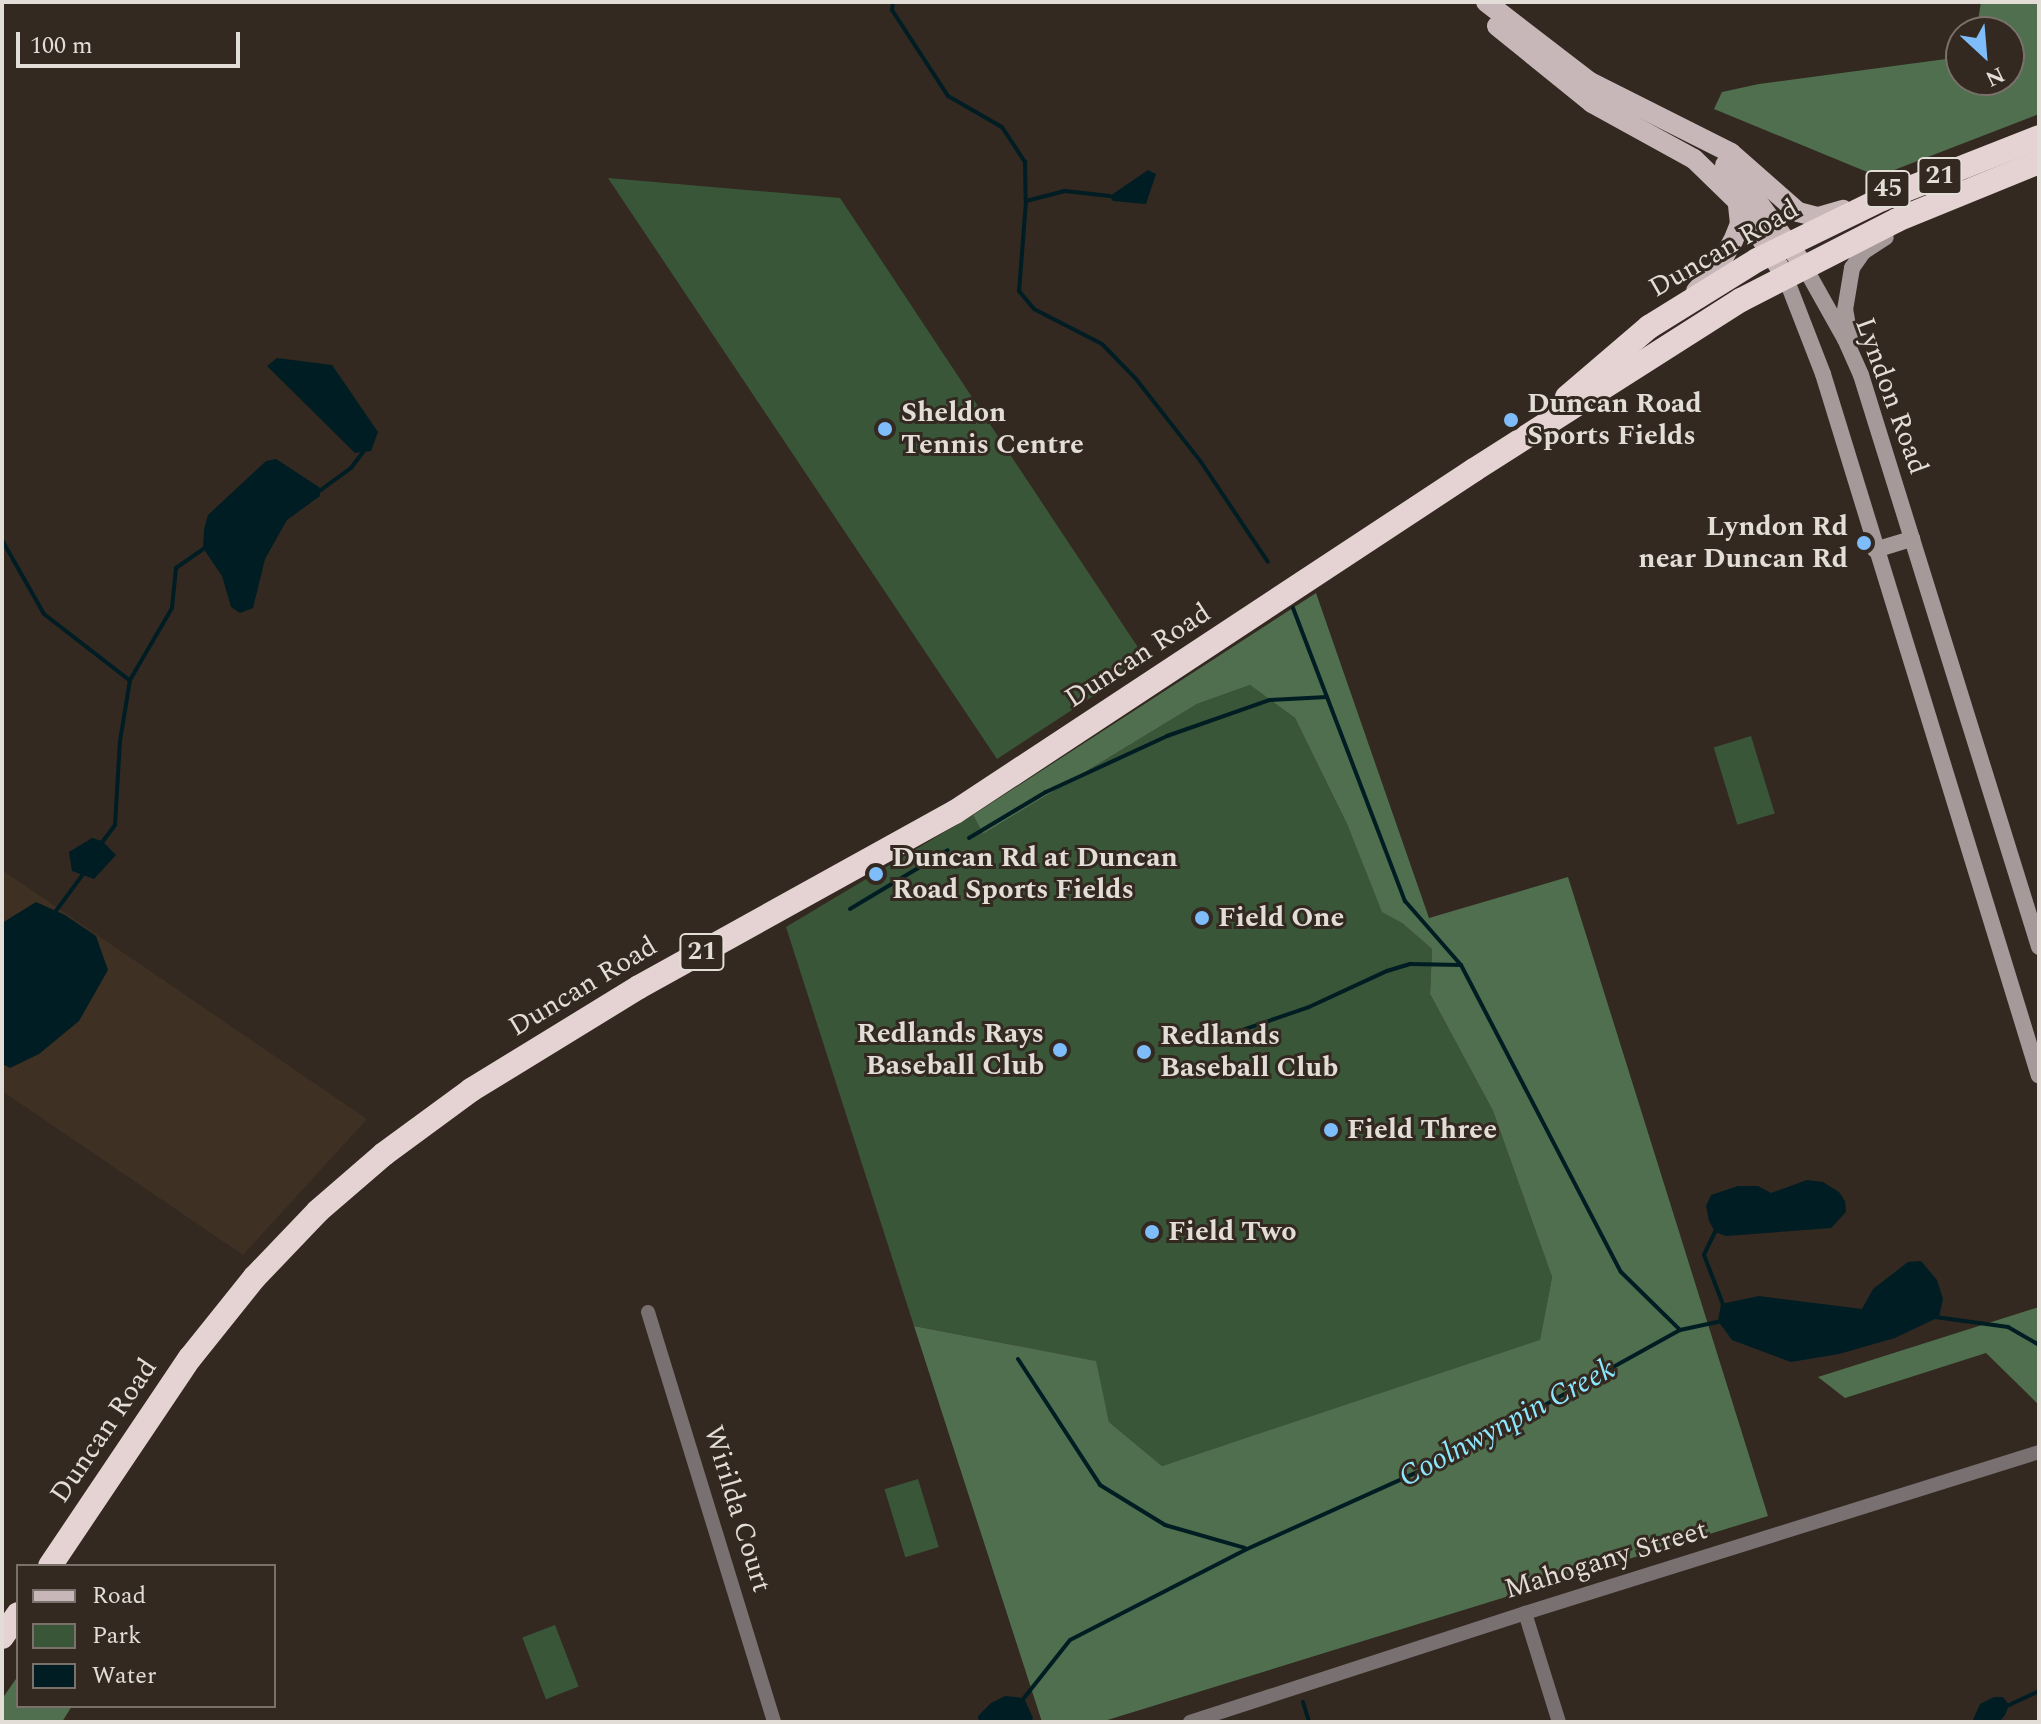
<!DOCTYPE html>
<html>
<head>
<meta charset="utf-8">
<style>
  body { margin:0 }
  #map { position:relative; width:2041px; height:1724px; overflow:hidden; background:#332921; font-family:Spectral,serif }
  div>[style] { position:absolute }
  .built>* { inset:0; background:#3e3023 }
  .green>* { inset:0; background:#3a5639; transform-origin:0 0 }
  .forest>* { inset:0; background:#4f6f4e }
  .water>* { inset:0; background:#001d23 }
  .stream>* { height:4px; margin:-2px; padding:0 2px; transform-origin:2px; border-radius:2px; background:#001d23 }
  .street>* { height:14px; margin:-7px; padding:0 7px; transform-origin:7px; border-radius:7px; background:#797171 }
  .secondary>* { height:16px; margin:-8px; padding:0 8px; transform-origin:8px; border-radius:8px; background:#a59999 }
  .primary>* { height:20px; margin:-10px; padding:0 10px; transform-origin:10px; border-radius:10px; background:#c7b7b8 }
  .highway>* { height:24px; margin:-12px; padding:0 12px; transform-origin:12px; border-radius:12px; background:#e5d3d3 }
  .dots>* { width:22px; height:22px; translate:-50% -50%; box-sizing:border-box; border:4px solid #332921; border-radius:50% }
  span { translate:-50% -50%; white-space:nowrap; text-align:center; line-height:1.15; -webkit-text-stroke:6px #332921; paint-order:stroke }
  .shield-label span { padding:2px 6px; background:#332921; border:2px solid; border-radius:6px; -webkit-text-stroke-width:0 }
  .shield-label { font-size:26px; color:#e3ddd7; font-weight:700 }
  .street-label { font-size:28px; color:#e3ddd7 }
  .poi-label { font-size:28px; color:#e3ddd7; font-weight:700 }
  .left { translate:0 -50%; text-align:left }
  .right { translate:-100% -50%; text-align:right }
  .water-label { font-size:30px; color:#8ce7fd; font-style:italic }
  .frame { position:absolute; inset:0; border:4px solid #e3ddd7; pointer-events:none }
  .legend { position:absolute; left:16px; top:1564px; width:260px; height:144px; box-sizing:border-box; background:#332921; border:2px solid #79716a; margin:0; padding:10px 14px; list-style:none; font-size:24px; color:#e3ddd7 }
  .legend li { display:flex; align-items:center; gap:16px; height:40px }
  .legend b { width:40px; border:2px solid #79716a }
  .north { position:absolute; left:1945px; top:16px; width:80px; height:80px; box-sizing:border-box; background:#332921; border:2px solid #79716a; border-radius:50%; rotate:154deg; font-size:22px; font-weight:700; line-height:32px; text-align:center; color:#e3ddd7 }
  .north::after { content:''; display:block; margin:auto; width:28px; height:36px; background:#7ebdf9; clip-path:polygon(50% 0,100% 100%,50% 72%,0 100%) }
  .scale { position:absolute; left:16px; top:32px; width:224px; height:36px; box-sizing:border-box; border:4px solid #e3ddd7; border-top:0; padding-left:10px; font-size:24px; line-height:28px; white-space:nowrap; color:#e3ddd7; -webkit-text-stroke:6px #332921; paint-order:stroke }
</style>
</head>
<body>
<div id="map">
  <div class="built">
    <div style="clip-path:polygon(2px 870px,367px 1119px,243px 1255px,2px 1091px)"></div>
  </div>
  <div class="green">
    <div style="clip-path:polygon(608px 178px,840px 198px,1147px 661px,997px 759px)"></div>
    <div style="clip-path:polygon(1250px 685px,1295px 718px,1347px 824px,1382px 911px,1402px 923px,1432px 949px,1430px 994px,1493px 1111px,1552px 1277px,1540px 1341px,1162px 1466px,1109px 1422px,1095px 1361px,914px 1326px,786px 927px,973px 815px,983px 834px,1197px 704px)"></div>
    <div style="left:1751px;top:736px;width:81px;height:39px;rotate:73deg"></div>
    <div style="left:918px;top:1479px;width:71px;height:35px;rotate:73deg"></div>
    <div style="left:555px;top:1625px;width:66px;height:35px;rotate:69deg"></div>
  </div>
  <div class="forest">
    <div style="clip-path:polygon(1981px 2px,2039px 2px,2039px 114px,1889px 172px,1872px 174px,1714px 109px,1722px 92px,1759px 84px,1961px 57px,1961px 80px,2009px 80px,2009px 32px,1976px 32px)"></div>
    <div style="clip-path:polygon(1316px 593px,1429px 918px,1568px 877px,1768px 1516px,1101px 1722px,1042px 1722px,914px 1326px,1096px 1361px,1109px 1422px,1162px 1466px,1540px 1340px,1552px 1277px,1493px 1111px,1430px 994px,1432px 949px,1402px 923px,1382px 912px,1347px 824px,1295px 718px,1250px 685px,1197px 704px,983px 834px,973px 815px)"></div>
    <div style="clip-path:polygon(2039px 1307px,2039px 1405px,1986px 1353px,1845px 1398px,1818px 1377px)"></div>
    <div style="clip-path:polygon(18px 1676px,18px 1706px,72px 1706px,62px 1722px,2px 1722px,2px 1699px)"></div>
  </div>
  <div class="water">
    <div style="clip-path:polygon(1148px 170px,1156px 174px,1146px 204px,1113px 201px,1110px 196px)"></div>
    <div style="clip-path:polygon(277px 358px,332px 365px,378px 432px,371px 451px,355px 453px,267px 366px)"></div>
    <div style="clip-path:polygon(276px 459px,319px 487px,320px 496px,287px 520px,265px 559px,253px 608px,240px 613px,231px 607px,222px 576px,203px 548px,204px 529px,208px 515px,266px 461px)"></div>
    <div style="clip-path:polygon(92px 838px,102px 841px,116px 855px,94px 879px,72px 871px,69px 852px)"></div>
    <div style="clip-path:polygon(36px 902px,65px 915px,96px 936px,108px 970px,79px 1021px,39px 1054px,10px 1068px,2px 1064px,2px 923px)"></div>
    <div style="clip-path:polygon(1807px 1180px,1823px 1182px,1839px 1192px,1845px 1201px,1846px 1212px,1831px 1228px,1726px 1236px,1715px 1232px,1709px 1221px,1706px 1206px,1711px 1195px,1738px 1186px,1758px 1186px,1771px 1193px)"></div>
    <div style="clip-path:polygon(1921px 1261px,1937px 1280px,1943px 1299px,1939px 1317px,1895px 1338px,1839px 1354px,1791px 1362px,1732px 1340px,1718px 1321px,1721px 1304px,1759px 1296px,1862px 1309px,1873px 1289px,1908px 1262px)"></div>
    <div style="clip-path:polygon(1005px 1696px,1024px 1698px,1033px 1718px,1031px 1722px,979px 1722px,978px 1716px,991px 1703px)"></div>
    <div style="clip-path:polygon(1994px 1697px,2003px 1697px,2009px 1705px,2005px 1715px,1999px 1722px,1972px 1722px,1980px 1704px)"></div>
  </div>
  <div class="stream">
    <div style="left:893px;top:2px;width:8px;rotate:97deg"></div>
    <div style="left:892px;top:10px;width:103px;rotate:56.9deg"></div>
    <div style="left:948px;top:96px;width:62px;rotate:29.9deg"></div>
    <div style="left:1002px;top:127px;width:42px;rotate:56.7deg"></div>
    <div style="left:1025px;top:162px;width:39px;rotate:89deg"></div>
    <div style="left:1026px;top:201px;width:90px;rotate:94.4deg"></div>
    <div style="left:1019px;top:291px;width:23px;rotate:50deg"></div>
    <div style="left:1034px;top:309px;width:76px;rotate:27.2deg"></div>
    <div style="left:1102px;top:344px;width:49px;rotate:45.8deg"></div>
    <div style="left:1136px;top:379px;width:105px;rotate:51.9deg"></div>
    <div style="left:1201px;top:462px;width:120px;rotate:56.2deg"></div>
    <div style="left:1026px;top:201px;width:40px;rotate:-14.4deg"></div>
    <div style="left:1065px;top:191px;width:45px;rotate:6.3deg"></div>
    <div style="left:318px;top:492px;width:41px;rotate:-36deg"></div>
    <div style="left:351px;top:468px;width:20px;rotate:-53deg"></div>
    <div style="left:2px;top:540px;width:85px;rotate:60.4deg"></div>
    <div style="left:44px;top:614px;width:108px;rotate:37.8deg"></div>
    <div style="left:1293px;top:608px;width:314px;rotate:69.1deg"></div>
    <div style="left:1405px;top:901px;width:85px;rotate:48.8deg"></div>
    <div style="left:1461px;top:965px;width:346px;rotate:62.5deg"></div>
    <div style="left:1621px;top:1272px;width:83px;rotate:44.5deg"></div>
    <div style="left:969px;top:838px;width:90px;rotate:-30.9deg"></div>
    <div style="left:1046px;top:792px;width:133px;rotate:-24.8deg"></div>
    <div style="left:1167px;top:736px;width:109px;rotate:-19.3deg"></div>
    <div style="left:1270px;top:700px;width:57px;rotate:-3deg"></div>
    <div style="left:100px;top:845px;width:25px;rotate:-53deg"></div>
    <div style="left:115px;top:825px;width:84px;rotate:-86.6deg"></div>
    <div style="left:120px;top:741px;width:62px;rotate:-80.7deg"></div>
    <div style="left:130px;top:680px;width:83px;rotate:-59.7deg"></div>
    <div style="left:172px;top:608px;width:40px;rotate:-84.3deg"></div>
    <div style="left:176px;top:568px;width:37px;rotate:-35deg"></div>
    <div style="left:850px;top:909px;width:114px;rotate:-31deg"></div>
    <div style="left:53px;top:915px;width:56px;rotate:-53.7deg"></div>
    <div style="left:1202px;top:1044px;width:113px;rotate:-19.1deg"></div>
    <div style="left:1309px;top:1007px;width:86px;rotate:-24.8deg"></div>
    <div style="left:1387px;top:971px;width:24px;rotate:-17deg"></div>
    <div style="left:1410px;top:964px;width:51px;rotate:1.1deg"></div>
    <div style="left:1715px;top:1232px;width:25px;rotate:116deg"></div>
    <div style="left:1704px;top:1255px;width:56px;rotate:69deg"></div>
    <div style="left:1935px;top:1317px;width:74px;rotate:7.8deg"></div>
    <div style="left:2008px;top:1327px;width:36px;rotate:30deg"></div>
    <div style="left:1018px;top:1359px;width:150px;rotate:56.9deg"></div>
    <div style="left:1100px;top:1485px;width:76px;rotate:31.6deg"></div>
    <div style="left:1165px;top:1525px;width:83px;rotate:16deg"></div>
    <div style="left:1024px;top:1698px;width:74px;rotate:-51.6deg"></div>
    <div style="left:1070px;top:1640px;width:199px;rotate:-27.2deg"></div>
    <div style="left:1247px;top:1549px;width:222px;rotate:-24.3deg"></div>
    <div style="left:1449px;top:1458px;width:264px;rotate:-29deg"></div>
    <div style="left:1680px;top:1330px;width:43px;rotate:-12.1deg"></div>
    <div style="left:1303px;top:1702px;width:21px;rotate:73deg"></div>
    <div style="left:2007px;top:1706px;width:35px;rotate:-25deg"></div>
  </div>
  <div class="street">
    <div style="left:648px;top:1312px;width:429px;rotate:72.9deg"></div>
    <div style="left:1525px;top:1613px;width:114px;rotate:72.7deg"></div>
    <div style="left:1190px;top:1722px;width:352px;rotate:-18deg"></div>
    <div style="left:1525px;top:1613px;width:539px;rotate:-17.39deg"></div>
  </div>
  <div class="secondary">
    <div style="left:1804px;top:266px;width:84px;rotate:60.7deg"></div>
    <div style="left:1845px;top:339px;width:39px;rotate:66deg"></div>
    <div style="left:1861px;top:375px;width:599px;rotate:72.71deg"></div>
    <div style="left:1785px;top:276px;width:105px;rotate:68.8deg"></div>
    <div style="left:1823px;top:374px;width:734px;rotate:72.9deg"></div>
    <div style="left:1850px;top:337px;width:27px;rotate:-100deg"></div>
    <div style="left:1845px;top:310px;width:43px;rotate:-80.5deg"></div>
    <div style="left:1852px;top:268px;width:19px;rotate:-55deg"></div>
    <div style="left:1863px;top:252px;width:27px;rotate:-33deg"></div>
    <div style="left:1875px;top:550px;width:39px;rotate:-17deg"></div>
  </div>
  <div class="primary">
    <div style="left:1486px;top:2px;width:131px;rotate:37.6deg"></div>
    <div style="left:1590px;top:82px;width:158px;rotate:26.7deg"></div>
    <div style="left:1731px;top:153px;width:89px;rotate:41.4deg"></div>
    <div style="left:1798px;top:212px;width:21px;rotate:14deg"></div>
    <div style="left:1818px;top:217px;width:26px;rotate:-16deg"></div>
    <div style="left:1497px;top:26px;width:122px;rotate:39deg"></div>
    <div style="left:1592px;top:103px;width:116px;rotate:28.8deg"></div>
    <div style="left:1694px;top:159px;width:60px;rotate:44.3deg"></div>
    <div style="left:1737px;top:201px;width:89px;rotate:57.4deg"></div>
    <div style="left:1725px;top:165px;width:28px;rotate:44deg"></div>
    <div style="left:1745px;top:184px;width:101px;rotate:54.3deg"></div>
    <div style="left:1696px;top:291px;width:36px;rotate:-48deg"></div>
    <div style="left:1720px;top:264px;width:26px;rotate:-61deg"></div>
    <div style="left:1733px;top:241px;width:18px;rotate:-68deg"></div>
    <div style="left:1740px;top:224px;width:18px;rotate:-96deg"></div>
  </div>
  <div class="highway">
    <div style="left:1567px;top:397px;width:108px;rotate:-40.5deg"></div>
    <div style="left:1649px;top:327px;width:127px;rotate:-31.8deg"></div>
    <div style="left:1757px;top:260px;width:139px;rotate:-26deg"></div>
    <div style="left:1882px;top:199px;width:169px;rotate:-21.5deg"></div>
    <div style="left:50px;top:1566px;width:251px;rotate:-56.1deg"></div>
    <div style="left:190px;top:1358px;width:104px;rotate:-51.3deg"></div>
    <div style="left:255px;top:1277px;width:91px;rotate:-46.3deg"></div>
    <div style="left:318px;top:1211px;width:87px;rotate:-40.8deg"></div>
    <div style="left:384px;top:1154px;width:108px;rotate:-36.3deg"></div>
    <div style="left:471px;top:1090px;width:197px;rotate:-31.5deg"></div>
    <div style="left:639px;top:987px;width:361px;rotate:-29deg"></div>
    <div style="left:955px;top:812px;width:622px;rotate:-33.38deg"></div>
    <div style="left:1474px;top:470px;width:317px;rotate:-32.5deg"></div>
    <div style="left:1741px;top:300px;width:175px;rotate:-27.1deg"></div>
    <div style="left:1897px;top:220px;width:153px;rotate:-22.2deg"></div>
    <div style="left:2px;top:1637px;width:28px;rotate:-55deg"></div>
  </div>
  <div class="dots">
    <div style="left:1511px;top:420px;background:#7ebdf9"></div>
    <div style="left:885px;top:429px;background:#7ebdf9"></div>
    <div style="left:1864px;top:543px;background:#7ebdf9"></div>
    <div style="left:876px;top:874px;background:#7ebdf9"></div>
    <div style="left:1202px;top:918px;background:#7ebdf9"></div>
    <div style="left:1060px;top:1050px;background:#7ebdf9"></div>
    <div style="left:1144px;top:1052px;background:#7ebdf9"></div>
    <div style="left:1331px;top:1130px;background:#7ebdf9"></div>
    <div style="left:1152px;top:1232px;background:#7ebdf9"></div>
  </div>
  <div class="shield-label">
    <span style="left:1940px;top:176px">21</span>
    <span style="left:1888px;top:189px">45</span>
    <span style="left:702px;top:952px">21</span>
  </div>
  <div class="street-label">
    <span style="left:1724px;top:249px;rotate:-30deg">Duncan Road</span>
    <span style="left:1891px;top:396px;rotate:70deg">Lyndon Road</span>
    <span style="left:1138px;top:656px;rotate:-33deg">Duncan Road</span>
    <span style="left:583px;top:987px;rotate:-31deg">Duncan Road</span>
    <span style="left:104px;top:1431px;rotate:-56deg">Duncan Road</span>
    <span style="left:737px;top:1509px;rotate:73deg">Wirilda Court</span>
    <span style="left:1606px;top:1560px;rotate:-17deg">Mahogany Street</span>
  </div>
  <div class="poi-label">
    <span class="left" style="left:1527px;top:420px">Duncan Road<br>Sports Fields</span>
    <span class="left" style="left:901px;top:429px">Sheldon<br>Tennis Centre</span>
    <span class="right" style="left:1848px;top:543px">Lyndon Rd<br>near Duncan Rd</span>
    <span class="left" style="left:892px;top:874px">Duncan Rd at Duncan<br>Road Sports Fields</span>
    <span class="left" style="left:1218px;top:918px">Field One</span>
    <span class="right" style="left:1044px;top:1050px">Redlands Rays<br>Baseball Club</span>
    <span class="left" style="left:1160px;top:1052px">Redlands<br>Baseball Club</span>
    <span class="left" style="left:1347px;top:1130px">Field Three</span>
    <span class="left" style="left:1168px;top:1232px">Field Two</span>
  </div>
  <div class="water-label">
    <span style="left:1507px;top:1423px;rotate:-28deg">Coolnwynpin Creek</span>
  </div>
  <div class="frame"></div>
  <ul class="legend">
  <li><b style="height:10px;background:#c7b7b8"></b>Road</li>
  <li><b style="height:22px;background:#3a5639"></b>Park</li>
  <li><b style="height:22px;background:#001d23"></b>Water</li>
  </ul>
  <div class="north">N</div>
  <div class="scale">100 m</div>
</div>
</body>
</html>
